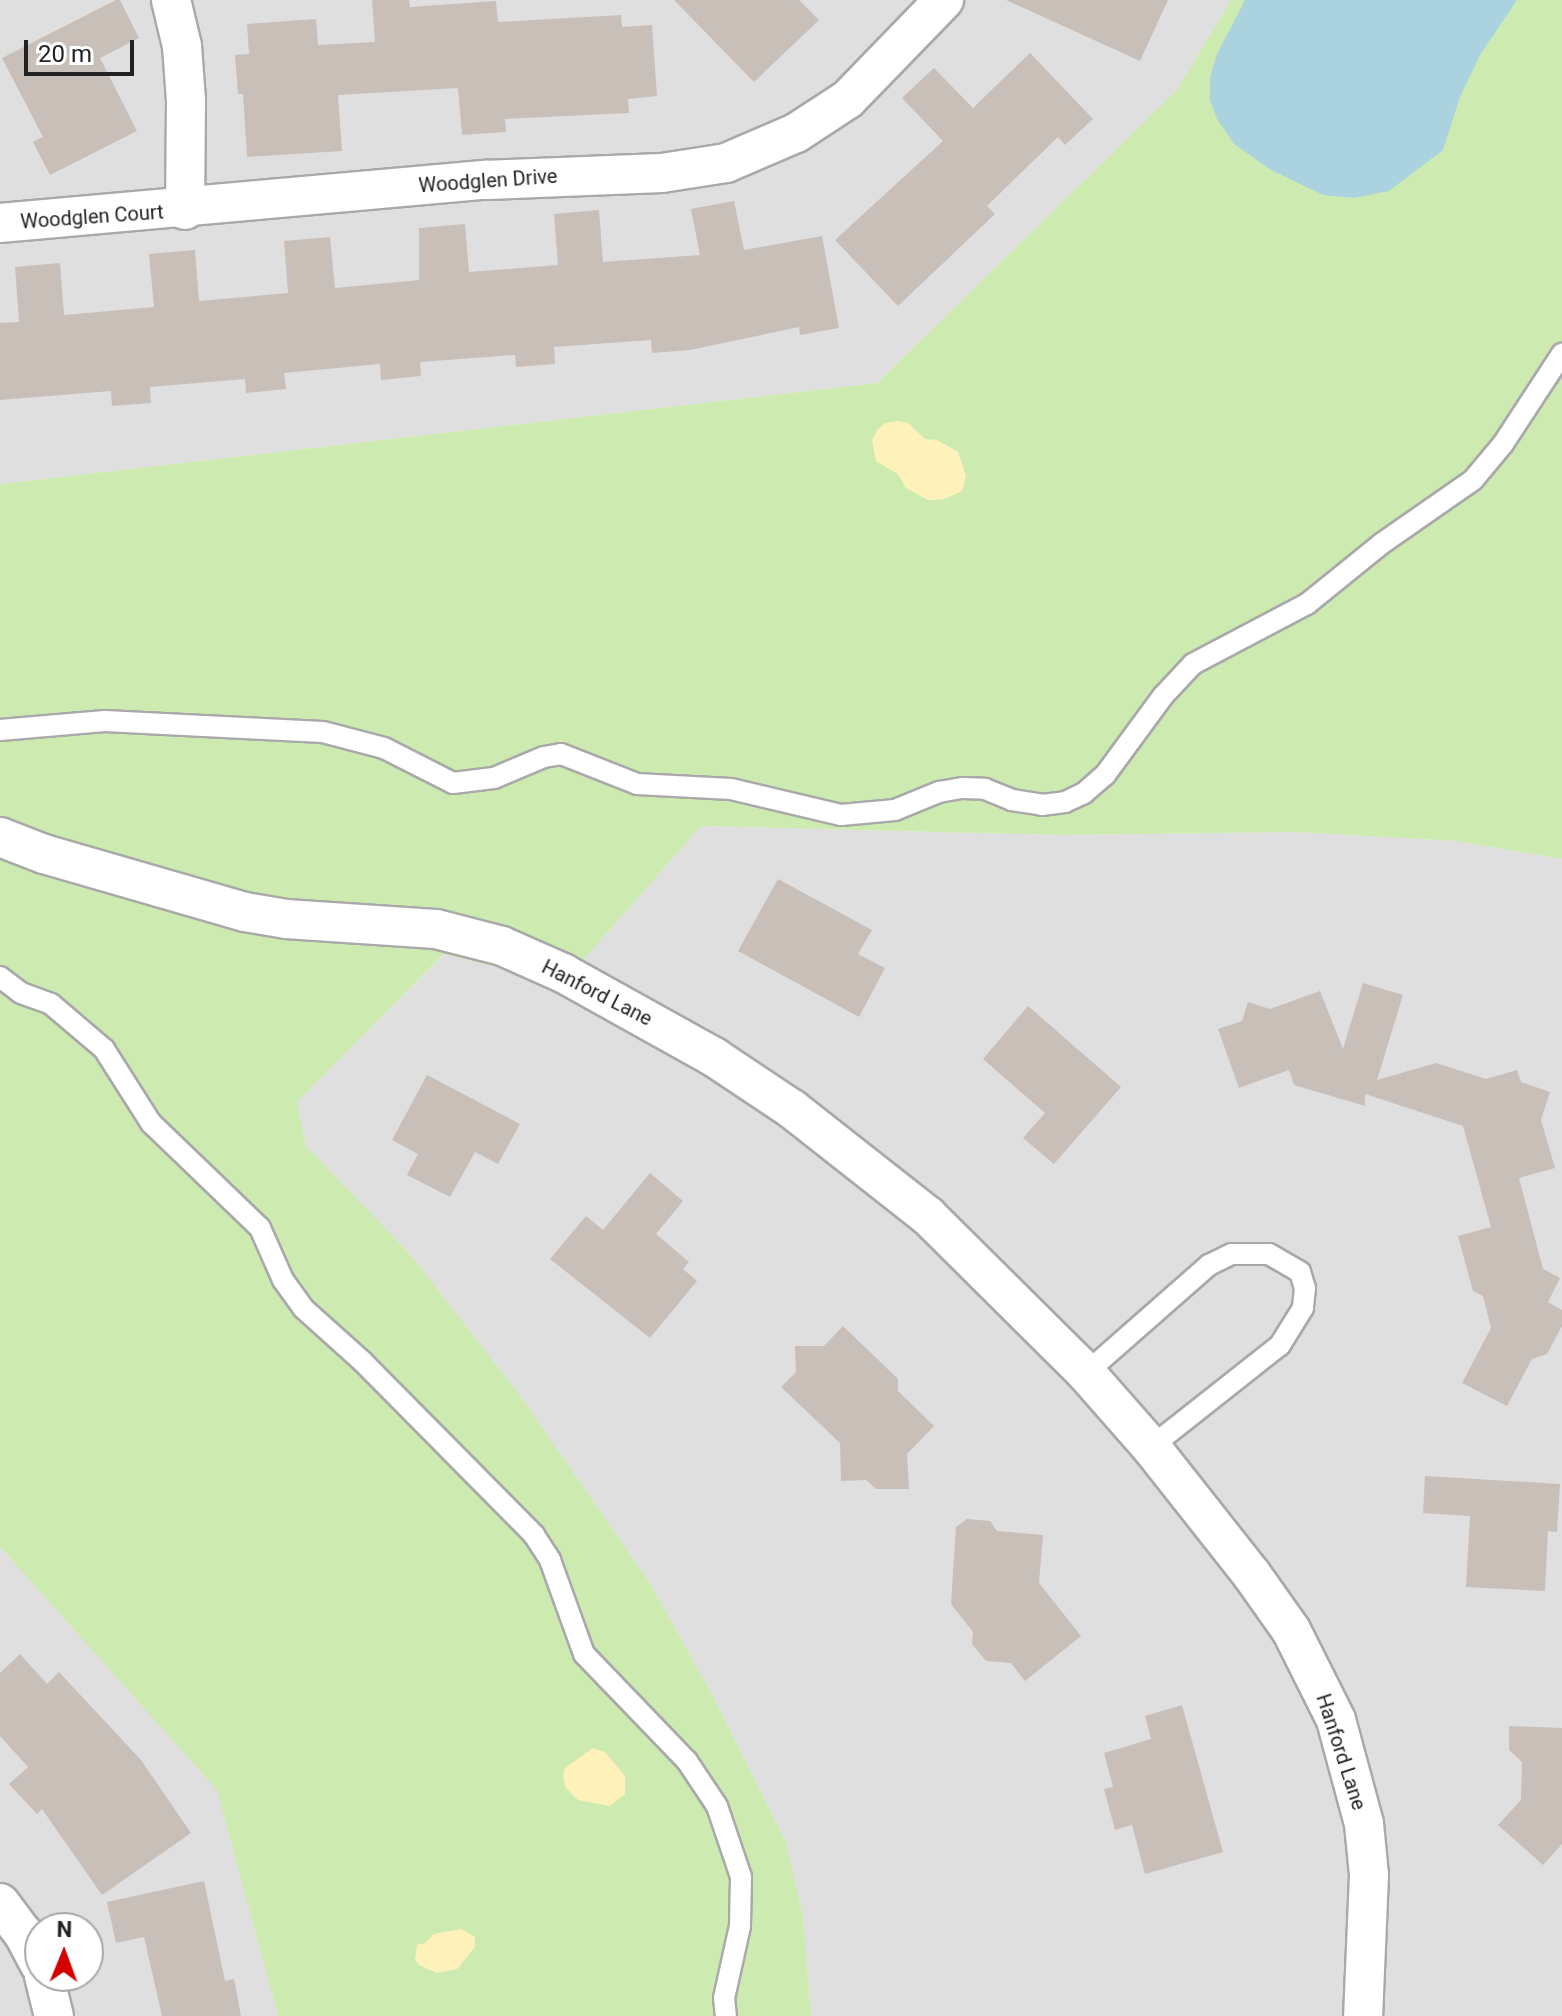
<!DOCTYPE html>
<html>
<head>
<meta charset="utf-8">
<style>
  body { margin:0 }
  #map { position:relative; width:1562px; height:2016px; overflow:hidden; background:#f2efe9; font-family:Roboto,sans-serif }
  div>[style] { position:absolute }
  .residential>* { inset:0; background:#e0dfdf }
  .grass>* { inset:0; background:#cdebb0 }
  .sand>* { inset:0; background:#fff1ba }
  .water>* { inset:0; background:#aad3df }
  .building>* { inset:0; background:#c7bfb8 }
  .roads { filter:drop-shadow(2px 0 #a9a9a9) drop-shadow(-2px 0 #a9a9a9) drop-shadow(0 2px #a9a9a9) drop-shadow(0 -2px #a9a9a9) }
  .service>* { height:20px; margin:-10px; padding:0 10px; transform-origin:10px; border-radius:10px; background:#fff }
  .minor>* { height:38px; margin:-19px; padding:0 19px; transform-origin:19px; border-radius:19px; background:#fff }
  span { translate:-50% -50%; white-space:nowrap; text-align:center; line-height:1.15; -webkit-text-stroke:6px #fff; paint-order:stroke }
  .street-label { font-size:20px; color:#222 }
  .north { position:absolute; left:24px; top:1912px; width:80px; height:80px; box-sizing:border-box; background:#fff; border:2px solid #a7a7a7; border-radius:50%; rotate:1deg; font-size:22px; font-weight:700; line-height:32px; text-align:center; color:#222 }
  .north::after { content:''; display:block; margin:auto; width:28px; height:36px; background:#d40000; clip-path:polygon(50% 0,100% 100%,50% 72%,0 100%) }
  .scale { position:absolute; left:24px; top:40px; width:110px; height:36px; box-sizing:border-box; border:4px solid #222; border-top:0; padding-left:10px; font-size:24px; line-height:28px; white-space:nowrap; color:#222; -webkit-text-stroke:6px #fff; paint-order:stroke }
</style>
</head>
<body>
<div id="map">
  <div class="residential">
    <div style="clip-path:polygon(0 0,1231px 0,1177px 90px,877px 383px,0 484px)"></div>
    <div style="clip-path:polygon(701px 826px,1063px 835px,1295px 832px,1456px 841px,1562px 859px,1562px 2016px,811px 2016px,803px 1915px,785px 1840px,715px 1700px,651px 1585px,522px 1398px,410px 1254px,306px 1146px,297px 1102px,445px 954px,503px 969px,555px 992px)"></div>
    <div style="clip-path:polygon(evenodd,0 1547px,218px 1790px,278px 2016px,0 2016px,0 1547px,40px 1928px,88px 1928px,88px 1976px,40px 1976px,40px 1928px)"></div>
  </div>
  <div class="grass">
    <div style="clip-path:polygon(1231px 0,1562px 0,1562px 859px,1456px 841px,1295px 832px,1063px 835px,701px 826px,555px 992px,503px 969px,444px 954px,297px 1102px,306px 1146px,410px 1254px,522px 1398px,651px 1585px,715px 1700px,785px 1840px,803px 1915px,811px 2016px,278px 2016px,217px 1790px,0 1547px,0 484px,877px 383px,1177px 90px)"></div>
  </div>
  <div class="sand">
    <div style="clip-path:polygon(897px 421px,908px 423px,925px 439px,937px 440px,958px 452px,966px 476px,962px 491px,945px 499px,928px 500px,906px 488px,898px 474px,876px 461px,872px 440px,877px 430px,885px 423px)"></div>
    <div style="clip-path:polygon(593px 1748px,605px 1752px,625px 1776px,625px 1794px,610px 1806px,578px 1800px,566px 1788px,563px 1777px,565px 1768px)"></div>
    <div style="clip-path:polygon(461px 1929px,475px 1937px,475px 1947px,457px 1969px,437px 1973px,419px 1965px,415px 1959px,417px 1945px,425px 1943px,434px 1934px)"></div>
  </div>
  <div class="water">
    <div style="clip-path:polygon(1245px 0,1517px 0,1480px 55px,1460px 97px,1443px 150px,1389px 191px,1354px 198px,1323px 195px,1271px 170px,1234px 144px,1217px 119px,1210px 100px,1210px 77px,1217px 54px)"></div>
  </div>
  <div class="building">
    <div style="clip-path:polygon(116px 0,120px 0,139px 38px,100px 58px,137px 131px,50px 175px,33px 142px,43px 137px,2px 58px)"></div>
    <div style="clip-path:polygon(372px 0,409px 0,410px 7px,496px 1px,498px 22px,621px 15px,622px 27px,652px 25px,657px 96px,628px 99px,629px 113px,505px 119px,506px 132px,462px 135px,458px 88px,338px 95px,342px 151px,247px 157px,243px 94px,238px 94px,235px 55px,249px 54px,247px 24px,316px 19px,318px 45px,375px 42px)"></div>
    <div style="clip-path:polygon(674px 0,799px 0,819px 20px,754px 82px)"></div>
    <div style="clip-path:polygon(1006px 0,1168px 0,1140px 61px)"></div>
    <div style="clip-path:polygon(1030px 53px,1093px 119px,1065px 145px,1058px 137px,987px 206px,995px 214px,898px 306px,835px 240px,943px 141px,902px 98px,934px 68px,973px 108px)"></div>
    <div style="clip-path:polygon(734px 201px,744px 250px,822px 236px,839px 328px,800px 335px,799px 327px,690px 350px,652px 353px,651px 340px,554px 347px,555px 364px,516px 367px,515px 355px,420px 362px,421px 376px,381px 380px,380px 364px,284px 373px,286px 389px,246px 393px,245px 379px,150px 387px,151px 403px,112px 406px,111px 391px,0 400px,0 323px,19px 322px,15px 267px,60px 263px,64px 315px,154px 307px,149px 254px,195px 250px,199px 301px,288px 293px,284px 241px,330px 237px,335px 288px,419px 280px,419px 228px,465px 224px,469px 272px,558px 265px,554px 214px,599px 210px,603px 262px,700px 255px,691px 209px)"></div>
    <div style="clip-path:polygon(778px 879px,872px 930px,858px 954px,885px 968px,859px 1017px,738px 951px)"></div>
    <div style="clip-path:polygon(1363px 983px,1403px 995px,1377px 1080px,1436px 1063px,1486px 1079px,1517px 1070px,1521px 1082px,1550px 1092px,1541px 1120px,1555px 1168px,1519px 1178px,1543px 1269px,1560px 1278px,1548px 1302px,1562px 1310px,1562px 1326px,1547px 1354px,1532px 1359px,1507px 1406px,1462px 1383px,1491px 1328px,1483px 1296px,1473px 1291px,1458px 1236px,1491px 1227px,1463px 1126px,1365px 1094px,1365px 1106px,1294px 1085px,1289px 1070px,1239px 1088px,1218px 1029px,1242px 1021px,1248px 1002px,1270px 1009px,1320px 991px,1343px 1049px)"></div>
    <div style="clip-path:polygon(1028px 1006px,1121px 1087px,1054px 1164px,1023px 1138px,1045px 1113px,983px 1059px)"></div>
    <div style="clip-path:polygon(427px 1075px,520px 1124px,498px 1164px,475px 1152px,450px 1197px,407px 1175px,418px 1154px,392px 1140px)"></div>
    <div style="clip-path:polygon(650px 1173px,683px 1201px,656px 1234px,689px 1262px,683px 1269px,697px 1281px,650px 1338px,550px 1259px,586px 1216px,603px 1230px)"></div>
    <div style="clip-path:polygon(843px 1326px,898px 1379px,898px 1391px,934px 1426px,907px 1454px,909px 1489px,876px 1489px,866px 1480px,841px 1481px,840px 1443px,781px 1387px,796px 1372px,795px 1346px,824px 1346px)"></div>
    <div style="clip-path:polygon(1425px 1476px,1560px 1484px,1557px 1532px,1548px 1531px,1545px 1591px,1466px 1587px,1470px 1516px,1423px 1513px)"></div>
    <div style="clip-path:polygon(967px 1519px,990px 1521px,997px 1531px,1043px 1535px,1039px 1583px,1081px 1636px,1025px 1681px,1011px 1663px,986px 1661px,972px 1644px,973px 1632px,951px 1604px,956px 1527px)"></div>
    <div style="clip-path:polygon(20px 1654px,47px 1684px,59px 1672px,141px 1760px,191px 1833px,102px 1895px,42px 1809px,37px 1814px,9px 1784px,28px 1767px,0 1736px,0 1673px)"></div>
    <div style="clip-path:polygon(1182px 1705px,1223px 1852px,1145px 1874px,1132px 1825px,1115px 1830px,1104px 1789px,1113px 1787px,1104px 1753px,1151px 1739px,1145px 1716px)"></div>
    <div style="clip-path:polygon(1509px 1726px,1562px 1728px,1562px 1844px,1543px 1865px,1498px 1825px,1521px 1800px,1522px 1762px,1509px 1750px)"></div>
    <div style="clip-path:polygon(204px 1881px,225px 1981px,234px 1979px,241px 2016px,162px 2016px,144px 1937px,116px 1943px,107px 1902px)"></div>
  </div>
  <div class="roads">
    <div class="service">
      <div style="left:0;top:730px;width:105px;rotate:-4.9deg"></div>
      <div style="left:105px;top:721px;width:218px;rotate:2.9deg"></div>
      <div style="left:323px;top:732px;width:63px;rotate:14.7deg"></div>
      <div style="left:384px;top:748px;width:77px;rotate:26.9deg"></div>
      <div style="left:453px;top:783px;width:41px;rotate:-7deg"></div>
      <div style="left:494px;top:778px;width:54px;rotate:-22.8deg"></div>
      <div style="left:544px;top:757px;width:17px;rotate:-10deg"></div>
      <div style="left:561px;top:754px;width:82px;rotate:21.5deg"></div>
      <div style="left:637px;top:784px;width:94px;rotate:3deg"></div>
      <div style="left:731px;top:789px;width:113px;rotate:13.3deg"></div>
      <div style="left:841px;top:815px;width:54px;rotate:-5.3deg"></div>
      <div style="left:895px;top:810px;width:48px;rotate:-22.2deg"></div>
      <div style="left:939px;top:792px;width:23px;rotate:-10deg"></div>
      <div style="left:962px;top:788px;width:23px;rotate:2deg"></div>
      <div style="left:985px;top:789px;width:29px;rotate:22deg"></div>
      <div style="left:1012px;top:800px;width:30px;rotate:9deg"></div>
      <div style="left:1042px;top:805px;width:23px;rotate:-7deg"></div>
      <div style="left:1065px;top:802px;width:21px;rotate:-25deg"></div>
      <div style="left:1084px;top:793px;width:28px;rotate:-41deg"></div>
      <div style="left:1105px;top:775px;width:98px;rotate:-53.7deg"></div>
      <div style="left:1163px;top:696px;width:44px;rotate:-46.8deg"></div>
      <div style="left:1193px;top:664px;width:129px;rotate:-27.8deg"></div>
      <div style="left:1307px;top:604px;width:95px;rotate:-39deg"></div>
      <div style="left:1381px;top:544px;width:112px;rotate:-34.8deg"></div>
      <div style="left:1473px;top:480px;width:47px;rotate:-50.2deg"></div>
      <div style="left:1503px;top:444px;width:108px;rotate:-56.8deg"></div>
      <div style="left:0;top:977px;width:26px;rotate:37deg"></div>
      <div style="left:21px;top:993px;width:32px;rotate:20deg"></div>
      <div style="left:51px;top:1004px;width:70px;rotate:40.3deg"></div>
      <div style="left:104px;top:1049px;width:88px;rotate:57.6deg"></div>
      <div style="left:151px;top:1123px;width:151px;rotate:43.9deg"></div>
      <div style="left:260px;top:1228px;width:57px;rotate:66.1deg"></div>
      <div style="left:283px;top:1280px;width:34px;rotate:54deg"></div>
      <div style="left:303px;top:1308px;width:79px;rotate:41.9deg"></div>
      <div style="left:362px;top:1361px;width:245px;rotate:45.3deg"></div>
      <div style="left:534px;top:1535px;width:30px;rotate:57deg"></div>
      <div style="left:550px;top:1560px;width:100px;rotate:70.1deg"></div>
      <div style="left:584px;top:1654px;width:149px;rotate:46.1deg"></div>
      <div style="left:687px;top:1761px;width:54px;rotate:56.3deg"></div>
      <div style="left:717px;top:1806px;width:75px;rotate:71.3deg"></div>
      <div style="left:741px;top:1877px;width:49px;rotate:91.2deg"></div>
      <div style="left:740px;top:1926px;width:74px;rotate:102.5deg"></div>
      <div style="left:724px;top:1998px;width:18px;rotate:84deg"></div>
      <div style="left:1086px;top:1373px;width:164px;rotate:-41.3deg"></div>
      <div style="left:1209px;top:1265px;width:25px;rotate:-26deg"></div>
      <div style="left:1232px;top:1254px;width:37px"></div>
      <div style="left:1269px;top:1254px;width:36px;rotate:30deg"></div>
      <div style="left:1300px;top:1272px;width:17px;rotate:73deg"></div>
      <div style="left:1305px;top:1288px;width:20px;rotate:96deg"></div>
      <div style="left:1303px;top:1308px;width:44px;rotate:121.9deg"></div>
      <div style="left:1280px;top:1345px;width:164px;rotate:141.7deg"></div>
    </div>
    <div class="minor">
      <div style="left:171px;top:0;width:47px;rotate:76.6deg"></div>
      <div style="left:182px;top:46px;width:55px;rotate:85.8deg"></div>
      <div style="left:186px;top:101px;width:109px;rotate:90.5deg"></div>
      <div style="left:0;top:223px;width:488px;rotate:-5.1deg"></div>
      <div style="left:486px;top:180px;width:176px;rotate:-2.3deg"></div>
      <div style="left:662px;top:173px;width:65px;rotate:-8.9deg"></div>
      <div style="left:726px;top:163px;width:76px;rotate:-23.2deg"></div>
      <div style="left:796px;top:133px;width:62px;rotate:-33.2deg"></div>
      <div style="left:848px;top:99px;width:138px;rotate:-45.9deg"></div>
      <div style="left:0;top:837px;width:47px;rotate:21.1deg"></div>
      <div style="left:44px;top:854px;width:209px;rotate:16.1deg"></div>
      <div style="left:245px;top:912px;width:42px;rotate:9.7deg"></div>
      <div style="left:286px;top:919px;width:150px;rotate:3.8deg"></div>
      <div style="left:436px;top:929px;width:68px;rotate:14.4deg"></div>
      <div style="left:502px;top:946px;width:67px;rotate:23.9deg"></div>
      <div style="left:563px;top:973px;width:173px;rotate:29.1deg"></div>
      <div style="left:714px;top:1057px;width:94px;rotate:33.7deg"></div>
      <div style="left:792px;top:1109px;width:173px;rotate:38.2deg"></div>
      <div style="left:928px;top:1216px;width:223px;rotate:44.8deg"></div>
      <div style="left:1086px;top:1373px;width:98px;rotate:48.7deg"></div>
      <div style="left:1151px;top:1447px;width:163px;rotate:51.7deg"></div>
      <div style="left:1252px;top:1575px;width:67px;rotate:54.7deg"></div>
      <div style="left:1291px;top:1630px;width:101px;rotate:63.4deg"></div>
      <div style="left:1336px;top:1720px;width:108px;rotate:74.9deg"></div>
      <div style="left:1364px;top:1824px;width:51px;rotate:84.4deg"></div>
      <div style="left:1369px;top:1875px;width:141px;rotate:92.4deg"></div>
      <div style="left:0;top:1903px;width:38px;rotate:53deg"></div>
      <div style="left:23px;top:1933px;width:36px;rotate:62deg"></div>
      <div style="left:44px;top:1976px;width:41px;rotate:76deg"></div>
    </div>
  </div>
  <div class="street-label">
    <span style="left:488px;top:181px;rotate:-4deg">Woodglen Drive</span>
    <span style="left:92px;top:217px;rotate:-4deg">Woodglen Court</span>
    <span style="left:597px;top:993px;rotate:27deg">Hanford Lane</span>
    <span style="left:1341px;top:1752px;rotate:72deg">Hanford Lane</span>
  </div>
  <div class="north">N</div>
  <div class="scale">20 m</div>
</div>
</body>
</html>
